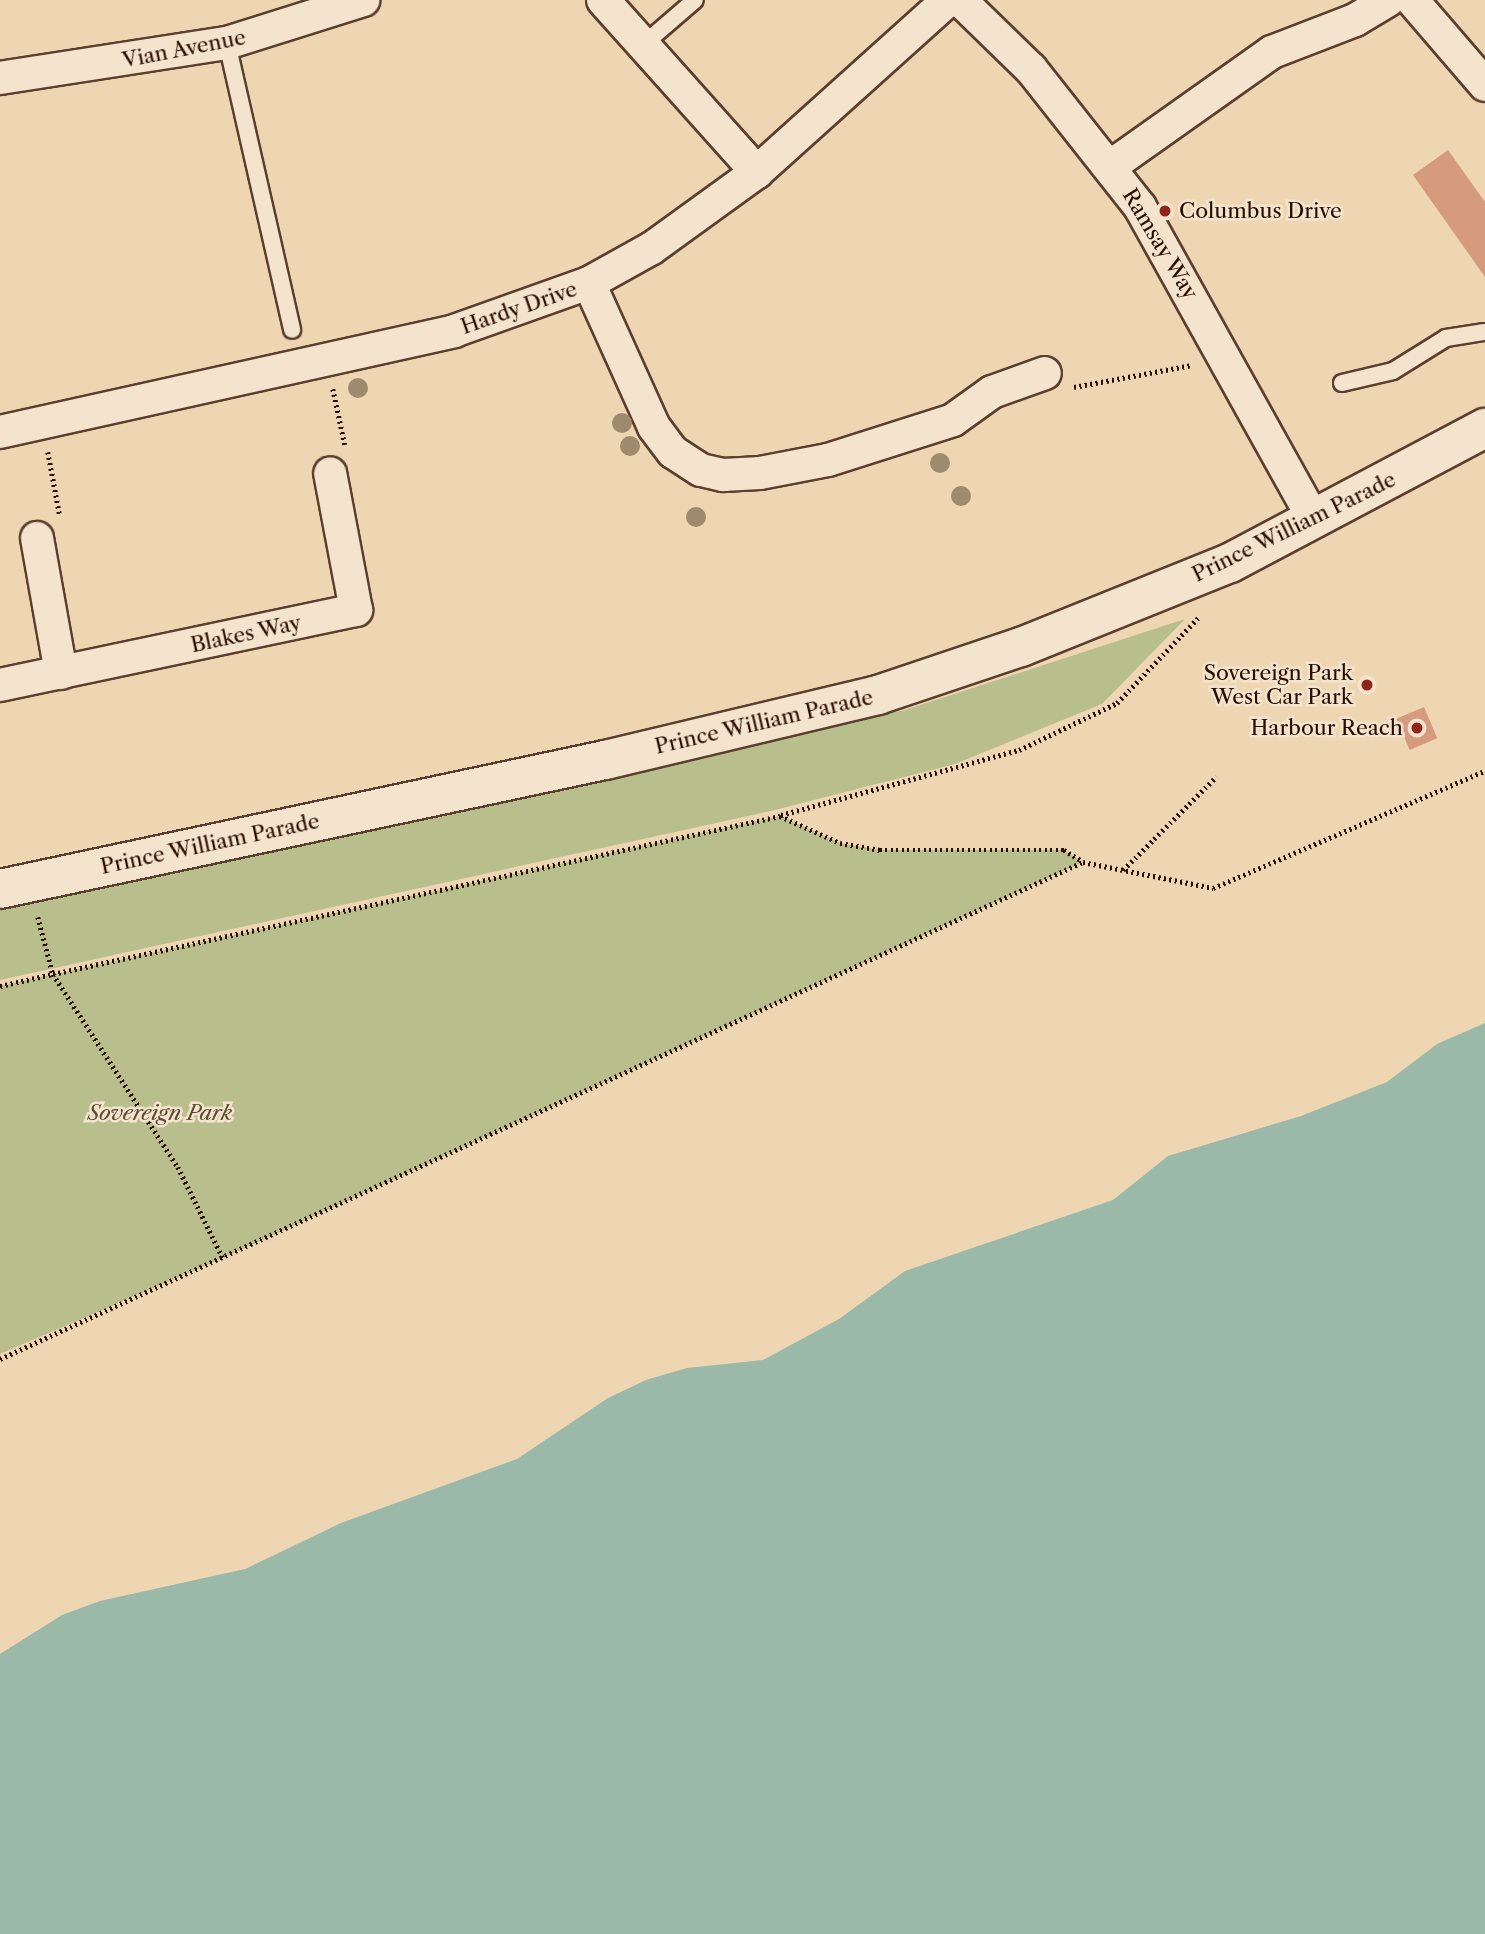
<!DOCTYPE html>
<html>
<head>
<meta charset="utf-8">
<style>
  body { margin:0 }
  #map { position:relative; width:1485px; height:1934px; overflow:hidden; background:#eed6b3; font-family:"Libre Caslon Text",serif }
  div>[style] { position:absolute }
  .green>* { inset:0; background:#b8be8c }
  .water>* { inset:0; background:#9ab9a9 }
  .building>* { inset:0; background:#d69b7f; transform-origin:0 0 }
  .path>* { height:4.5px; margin-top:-2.25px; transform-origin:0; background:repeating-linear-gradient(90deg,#2a0d01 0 2px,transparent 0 5.5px) }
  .roads { filter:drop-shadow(2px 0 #5b3f2e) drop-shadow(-2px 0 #5b3f2e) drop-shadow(0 2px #5b3f2e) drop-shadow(0 -2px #5b3f2e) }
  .service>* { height:16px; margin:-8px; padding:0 8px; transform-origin:8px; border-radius:8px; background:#f4e4ce }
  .minor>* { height:32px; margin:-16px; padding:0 16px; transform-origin:16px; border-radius:16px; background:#f4e4ce }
  .tertiary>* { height:38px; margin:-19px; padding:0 19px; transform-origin:19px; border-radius:19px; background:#f4e4ce }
  .trees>* { width:20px; height:20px; margin:-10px; border-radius:50%; background:#9e8a6c }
  .dots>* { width:19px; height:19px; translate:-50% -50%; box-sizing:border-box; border:4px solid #f4e4ce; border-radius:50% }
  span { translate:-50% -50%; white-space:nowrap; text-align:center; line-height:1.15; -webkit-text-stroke:5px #f4e4ce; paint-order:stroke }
  .street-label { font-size:21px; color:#2a0d01 }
  .poi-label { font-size:21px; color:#2a0d01 }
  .left { translate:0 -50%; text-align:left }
  .right { translate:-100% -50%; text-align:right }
  .park-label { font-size:21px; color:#5c4b32; font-style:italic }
</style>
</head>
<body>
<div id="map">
  <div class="green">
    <div style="clip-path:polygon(1185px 619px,1102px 704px,955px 764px,775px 810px,0 980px,0 909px,905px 710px)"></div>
    <div style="clip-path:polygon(780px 816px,840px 843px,880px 850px,1064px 850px,1083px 862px,223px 1258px,0 1354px,0 986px)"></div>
  </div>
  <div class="water">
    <div style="clip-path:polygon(1485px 1023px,1485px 1934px,0 1934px,0 1654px,62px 1615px,100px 1601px,245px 1569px,341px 1523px,517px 1459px,608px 1398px,646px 1380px,687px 1368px,763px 1360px,839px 1319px,905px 1271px,1113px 1200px,1168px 1156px,1301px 1116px,1387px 1082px,1437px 1044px)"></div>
  </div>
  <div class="building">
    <div style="clip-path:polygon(1448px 150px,1485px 202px,1485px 277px,1413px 175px)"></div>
    <div style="left:1424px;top:707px;width:34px;height:30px;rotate:67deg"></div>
  </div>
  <div class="path">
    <div style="left:1074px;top:387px;width:120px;rotate:-10.6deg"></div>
    <div style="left:333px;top:389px;width:57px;rotate:77.9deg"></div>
    <div style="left:48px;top:452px;width:65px;rotate:79.4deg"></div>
    <div style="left:781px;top:815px;width:247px;rotate:-15.3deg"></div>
    <div style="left:1019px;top:750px;width:109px;rotate:-25.6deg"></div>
    <div style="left:1117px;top:703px;width:119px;rotate:-46.4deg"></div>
    <div style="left:1123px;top:870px;width:132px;rotate:-45deg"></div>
    <div style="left:38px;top:917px;width:59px;rotate:75.3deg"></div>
    <div style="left:53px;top:974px;width:744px;rotate:-12.26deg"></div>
    <div style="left:780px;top:816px;width:66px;rotate:24.2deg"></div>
    <div style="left:840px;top:843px;width:41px;rotate:9.9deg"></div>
    <div style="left:880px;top:850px;width:184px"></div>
    <div style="left:1064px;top:850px;width:21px;rotate:31deg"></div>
    <div style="left:0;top:986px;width:54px;rotate:-12.8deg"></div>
    <div style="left:53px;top:974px;width:230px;rotate:57.1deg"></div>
    <div style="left:178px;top:1167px;width:102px;rotate:63.7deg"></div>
    <div style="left:0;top:1359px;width:1192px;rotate:-24.65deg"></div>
    <div style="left:1083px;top:862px;width:133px;rotate:11.3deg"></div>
    <div style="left:1213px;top:888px;width:296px;rotate:-23.3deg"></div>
  </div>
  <div class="roads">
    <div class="service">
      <div style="left:227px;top:43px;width:294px;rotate:77.2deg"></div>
      <div style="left:644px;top:44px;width:67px;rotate:-40.8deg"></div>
      <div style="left:1342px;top:383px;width:52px;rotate:-13.2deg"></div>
      <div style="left:1393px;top:371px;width:62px;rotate:-31.9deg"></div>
      <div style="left:1446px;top:338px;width:39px;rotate:-9deg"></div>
    </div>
    <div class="minor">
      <div style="left:603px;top:0;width:231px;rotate:48.2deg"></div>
      <div style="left:960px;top:0;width:99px;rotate:44.2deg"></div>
      <div style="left:1031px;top:69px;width:176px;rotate:51.7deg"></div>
      <div style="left:1140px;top:207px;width:359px;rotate:60.9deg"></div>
      <div style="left:1412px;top:0;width:112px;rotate:49.3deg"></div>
      <div style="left:0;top:78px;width:230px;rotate:-8.8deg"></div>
      <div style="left:227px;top:43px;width:143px;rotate:-17.5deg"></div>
      <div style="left:1111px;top:166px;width:197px;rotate:-35.3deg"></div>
      <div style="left:1272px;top:52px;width:89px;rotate:-21.1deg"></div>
      <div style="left:1355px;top:20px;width:39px;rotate:-31deg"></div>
      <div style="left:589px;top:283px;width:158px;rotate:65.7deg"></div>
      <div style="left:654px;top:427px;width:31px;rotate:53deg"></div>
      <div style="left:673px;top:452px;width:33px;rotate:33deg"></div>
      <div style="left:701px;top:470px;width:23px;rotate:13deg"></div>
      <div style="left:723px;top:475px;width:37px;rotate:-3deg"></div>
      <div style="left:760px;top:473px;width:69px;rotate:-10.8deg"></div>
      <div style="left:828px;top:460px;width:131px;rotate:-17.7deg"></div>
      <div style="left:953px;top:420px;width:48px;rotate:-35.7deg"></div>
      <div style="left:992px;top:392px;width:56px;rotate:-19.7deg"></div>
      <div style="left:0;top:432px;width:465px;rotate:-12.5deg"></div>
      <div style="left:454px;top:331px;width:143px;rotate:-19.6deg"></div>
      <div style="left:589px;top:283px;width:72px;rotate:-29.1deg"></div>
      <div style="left:652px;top:248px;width:130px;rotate:-35.9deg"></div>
      <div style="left:757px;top:172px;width:257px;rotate:-42deg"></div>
      <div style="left:37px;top:538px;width:137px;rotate:79.9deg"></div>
      <div style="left:0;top:685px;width:364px;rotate:-11.9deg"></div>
      <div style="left:356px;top:610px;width:139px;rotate:-100.7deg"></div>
    </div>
    <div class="tertiary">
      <div style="left:0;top:889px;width:619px;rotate:-12.04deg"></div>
      <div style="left:605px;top:760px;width:281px;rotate:-13.4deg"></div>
      <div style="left:878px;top:695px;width:151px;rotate:-18.6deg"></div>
      <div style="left:1021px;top:647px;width:225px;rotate:-21.9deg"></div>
      <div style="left:1230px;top:563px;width:289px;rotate:-27.9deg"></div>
    </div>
  </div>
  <div class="trees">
    <div style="left:358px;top:388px"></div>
    <div style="left:622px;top:423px"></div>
    <div style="left:630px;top:446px"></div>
    <div style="left:940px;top:463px"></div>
    <div style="left:961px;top:496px"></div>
    <div style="left:696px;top:517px"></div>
  </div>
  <div class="dots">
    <div style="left:1165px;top:211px;background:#8f2418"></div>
    <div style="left:1367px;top:685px;background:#8f2418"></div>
    <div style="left:1417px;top:728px;background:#8f2418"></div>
  </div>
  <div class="street-label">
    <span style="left:184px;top:49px;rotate:-11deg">Vian Avenue</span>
    <span style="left:1160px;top:244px;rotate:59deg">Ramsay Way</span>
    <span style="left:519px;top:308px;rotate:-19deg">Hardy Drive</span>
    <span style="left:1294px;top:527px;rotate:-26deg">Prince William Parade</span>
    <span style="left:246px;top:634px;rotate:-12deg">Blakes Way</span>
    <span style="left:764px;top:722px;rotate:-13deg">Prince William Parade</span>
    <span style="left:210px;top:844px;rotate:-12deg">Prince William Parade</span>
  </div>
  <div class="poi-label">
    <span class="left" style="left:1179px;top:211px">Columbus Drive</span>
    <span class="right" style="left:1353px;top:685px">Sovereign Park<br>West Car Park</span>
    <span class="right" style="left:1403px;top:728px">Harbour Reach</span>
  </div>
  <div class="park-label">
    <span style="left:160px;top:1113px">Sovereign Park</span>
  </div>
</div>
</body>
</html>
